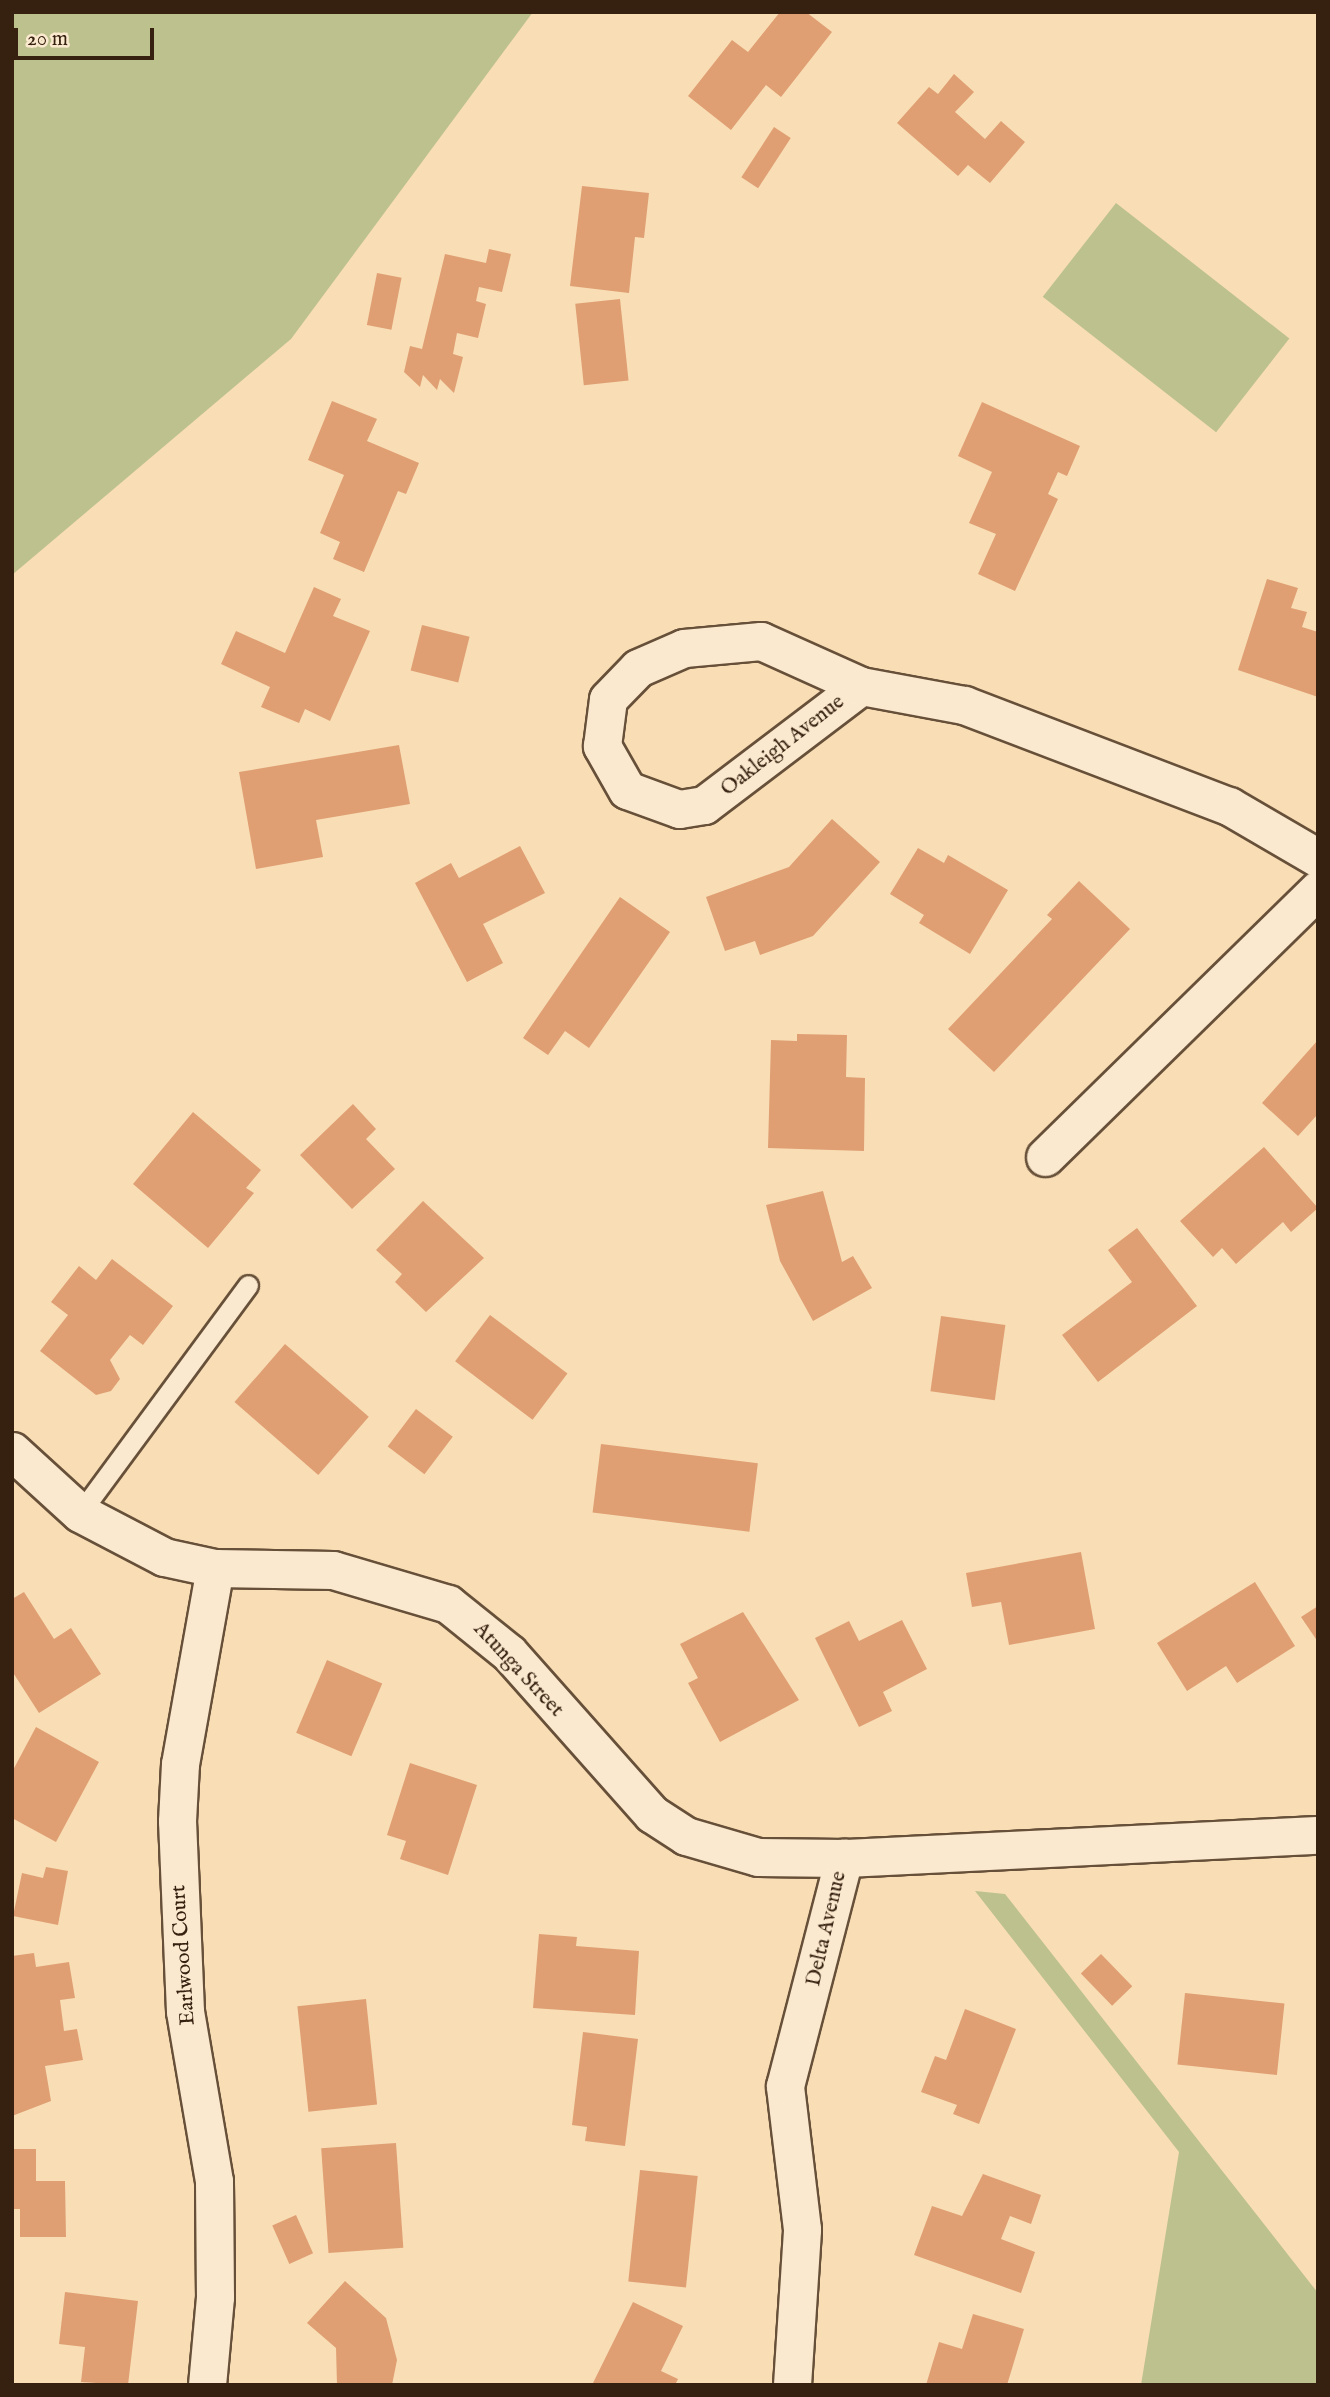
<!DOCTYPE html>
<html>
<head>
<meta charset="utf-8">
<style>
  body { margin:0 }
  #map { position:relative; width:1330px; height:2397px; overflow:hidden; background:#f9ddb5; font-family:"IM FELL English",serif }
  div>[style] { position:absolute }
  .green>* { inset:0; background:#bdc18e; transform-origin:0 0 }
  .building>* { inset:0; background:#df9f73; transform-origin:0 0 }
  .roads { filter:drop-shadow(2px 0 #675039) drop-shadow(-2px 0 #675039) drop-shadow(0 2px #675039) drop-shadow(0 -2px #675039) }
  .lane>* { height:19px; margin:-9.5px; padding:0 9.5px; transform-origin:9.5px; border-radius:9.5px; background:#fbe9cf }
  .street>* { height:37px; margin:-18.5px; padding:0 18.5px; transform-origin:18.5px; border-radius:18.5px; background:#fbe9cf }
  span { translate:-50% -50%; white-space:nowrap; text-align:center; line-height:1.15; -webkit-text-stroke:6px #fbe9cf; paint-order:stroke }
  .street-label { font-size:21px; color:#362110 }
  .frame { position:absolute; inset:0; border:14px solid #362110; pointer-events:none }
  .scale { position:absolute; left:14px; top:28px; width:140px; height:32px; box-sizing:border-box; border:4px solid #362110; border-top:0; padding-left:9px; font-size:21px; line-height:24px; white-space:nowrap; color:#362110; -webkit-text-stroke:5px #fbe9cf; paint-order:stroke }
</style>
</head>
<body>
<div id="map">
  <div class="green">
    <div style="clip-path:polygon(12px 12px,533px 12px,291px 339px,12px 575px)"></div>
    <div style="left:1116px;top:203px;width:220px;height:119px;rotate:38deg"></div>
    <div style="clip-path:polygon(975px 1891px,1005px 1894px,1318px 2293px,1318px 2385px,1141px 2385px,1179px 2152px)"></div>
  </div>
  <div class="building">
    <div style="clip-path:polygon(780px 12px,806px 12px,832px 32px,781px 97px,766px 85px,731px 130px,688px 96px,732px 40px,748px 52px)"></div>
    <div style="clip-path:polygon(954px 74px,974px 92px,955px 112px,985px 139px,1001px 121px,1025px 142px,990px 183px,968px 165px,958px 176px,897px 123px,929px 87px,938px 94px)"></div>
    <div style="left:774px;top:127px;width:20px;height:60px;rotate:33deg"></div>
    <div style="clip-path:polygon(582px 186px,649px 193px,644px 238px,635px 237px,629px 293px,570px 286px)"></div>
    <div style="clip-path:polygon(489px 249px,511px 254px,502px 292px,479px 287px,476px 301px,486px 304px,478px 338px,457px 333px,453px 354px,463px 357px,454px 393px,440px 379px,437px 390px,423px 375px,420px 387px,404px 372px,410px 346px,422px 349px,445px 254px,486px 263px)"></div>
    <div style="left:377px;top:273px;width:25px;height:53px;rotate:11deg"></div>
    <div style="left:620px;top:299px;width:82px;height:45px;rotate:84deg"></div>
    <div style="clip-path:polygon(332px 401px,377px 419px,367px 441px,419px 463px,406px 494px,398px 491px,364px 572px,333px 559px,340px 542px,320px 533px,344px 475px,308px 460px)"></div>
    <div style="clip-path:polygon(982px 402px,1080px 446px,1067px 476px,1058px 472px,1048px 494px,1058px 499px,1015px 591px,978px 574px,996px 534px,969px 523px,992px 472px,958px 456px)"></div>
    <div style="clip-path:polygon(1267px 579px,1298px 588px,1291px 608px,1307px 612px,1302px 627px,1318px 632px,1318px 697px,1238px 670px)"></div>
    <div style="clip-path:polygon(314px 587px,341px 599px,333px 616px,370px 631px,330px 721px,305px 709px,299px 723px,261px 707px,270px 687px,221px 664px,236px 631px,285px 653px)"></div>
    <div style="left:422px;top:625px;width:49px;height:47px;rotate:14deg"></div>
    <div style="clip-path:polygon(399px 745px,410px 804px,316px 820px,323px 857px,256px 869px,239px 772px)"></div>
    <div style="clip-path:polygon(832px 819px,880px 862px,813px 936px,760px 955px,755px 941px,725px 951px,706px 897px,789px 867px)"></div>
    <div style="clip-path:polygon(520px 846px,545px 893px,483px 924px,503px 963px,467px 982px,415px 883px,451px 863px,459px 878px)"></div>
    <div style="clip-path:polygon(918px 848px,944px 863px,948px 855px,1008px 890px,970px 954px,919px 923px,924px 915px,890px 894px)"></div>
    <div style="clip-path:polygon(1079px 881px,1130px 929px,994px 1072px,948px 1029px,1052px 919px,1047px 915px)"></div>
    <div style="clip-path:polygon(620px 897px,670px 932px,589px 1048px,565px 1031px,548px 1055px,523px 1038px)"></div>
    <div style="clip-path:polygon(797px 1034px,847px 1035px,846px 1077px,865px 1078px,864px 1151px,768px 1148px,771px 1040px,797px 1041px)"></div>
    <div style="clip-path:polygon(1318px 1040px,1318px 1114px,1298px 1136px,1262px 1103px)"></div>
    <div style="clip-path:polygon(353px 1104px,376px 1129px,366px 1139px,395px 1169px,352px 1209px,300px 1155px)"></div>
    <div style="clip-path:polygon(193px 1112px,261px 1170px,246px 1188px,254px 1193px,208px 1248px,133px 1184px)"></div>
    <div style="clip-path:polygon(1264px 1147px,1318px 1208px,1291px 1232px,1283px 1222px,1236px 1264px,1222px 1248px,1213px 1257px,1180px 1221px)"></div>
    <div style="clip-path:polygon(823px 1191px,842px 1262px,853px 1256px,872px 1288px,813px 1321px,780px 1261px,766px 1205px)"></div>
    <div style="clip-path:polygon(423px 1201px,484px 1258px,426px 1312px,395px 1282px,402px 1274px,376px 1250px)"></div>
    <div style="clip-path:polygon(1137px 1228px,1197px 1306px,1098px 1382px,1062px 1335px,1132px 1282px,1108px 1250px)"></div>
    <div style="clip-path:polygon(112px 1259px,173px 1306px,143px 1345px,130px 1335px,110px 1360px,120px 1379px,111px 1391px,96px 1395px,40px 1351px,68px 1315px,51px 1302px,79px 1266px,96px 1280px)"></div>
    <div style="left:490px;top:1315px;width:97px;height:58px;rotate:37deg"></div>
    <div style="left:941px;top:1316px;width:65px;height:76px;rotate:8deg"></div>
    <div style="left:285px;top:1344px;width:111px;height:77px;rotate:41deg"></div>
    <div style="left:416px;top:1409px;width:46px;height:47px;rotate:37deg"></div>
    <div style="left:601px;top:1444px;width:158px;height:69px;rotate:7deg"></div>
    <div style="clip-path:polygon(1081px 1552px,1095px 1629px,1009px 1645px,1001px 1602px,972px 1607px,966px 1573px)"></div>
    <div style="clip-path:polygon(1255px 1582px,1295px 1646px,1237px 1683px,1226px 1666px,1187px 1691px,1157px 1643px)"></div>
    <div style="clip-path:polygon(24px 1592px,54px 1639px,71px 1628px,101px 1674px,39px 1713px,12px 1671px,12px 1599px)"></div>
    <div style="clip-path:polygon(1318px 1606px,1318px 1642px,1301px 1617px)"></div>
    <div style="clip-path:polygon(743px 1612px,799px 1700px,720px 1742px,688px 1683px,698px 1678px,680px 1644px)"></div>
    <div style="clip-path:polygon(902px 1620px,927px 1669px,883px 1692px,892px 1711px,859px 1727px,815px 1638px,849px 1621px,859px 1641px)"></div>
    <div style="left:327px;top:1660px;width:60px;height:79px;rotate:23deg"></div>
    <div style="clip-path:polygon(36px 1727px,99px 1762px,56px 1842px,12px 1818px,12px 1772px)"></div>
    <div style="clip-path:polygon(410px 1763px,477px 1785px,448px 1875px,400px 1859px,406px 1841px,387px 1835px)"></div>
    <div style="clip-path:polygon(46px 1867px,68px 1871px,58px 1925px,13px 1916px,22px 1873px,43px 1878px)"></div>
    <div style="clip-path:polygon(539px 1934px,577px 1937px,576px 1946px,639px 1951px,635px 2015px,533px 2008px)"></div>
    <div style="clip-path:polygon(34px 1953px,36px 1967px,69px 1962px,75px 1998px,60px 2000px,64px 2031px,77px 2029px,83px 2060px,45px 2066px,51px 2101px,12px 2116px,12px 1956px)"></div>
    <div style="left:1101px;top:1954px;width:45px;height:28px;rotate:46deg"></div>
    <div style="left:1185px;top:1993px;width:100px;height:72px;rotate:6deg"></div>
    <div style="left:366px;top:1999px;width:106px;height:69px;rotate:84deg"></div>
    <div style="clip-path:polygon(965px 2009px,1016px 2029px,979px 2124px,953px 2114px,957px 2105px,921px 2092px,935px 2056px,946px 2060px)"></div>
    <div style="clip-path:polygon(583px 2032px,638px 2039px,625px 2146px,585px 2141px,587px 2127px,572px 2125px)"></div>
    <div style="left:396px;top:2143px;width:105px;height:75px;rotate:86deg"></div>
    <div style="clip-path:polygon(12px 2149px,36px 2149px,36px 2181px,65px 2181px,66px 2237px,20px 2237px,20px 2209px,12px 2209px)"></div>
    <div style="left:640px;top:2170px;width:58px;height:112px;rotate:6deg"></div>
    <div style="clip-path:polygon(983px 2174px,1041px 2195px,1031px 2224px,1010px 2216px,1001px 2239px,1035px 2252px,1021px 2293px,914px 2255px,932px 2206px,962px 2216px)"></div>
    <div style="left:296px;top:2215px;width:42px;height:26px;rotate:66deg"></div>
    <div style="clip-path:polygon(345px 2281px,386px 2318px,397px 2360px,392px 2385px,337px 2385px,336px 2348px,307px 2323px)"></div>
    <div style="clip-path:polygon(65px 2292px,138px 2301px,128px 2385px,81px 2382px,85px 2347px,59px 2344px)"></div>
    <div style="clip-path:polygon(633px 2302px,683px 2326px,661px 2371px,678px 2379px,675px 2385px,592px 2385px)"></div>
    <div style="clip-path:polygon(973px 2314px,1024px 2329px,1007px 2385px,926px 2385px,939px 2342px,962px 2349px)"></div>
  </div>
  <div class="roads">
    <div class="lane">
      <div style="left:80px;top:1513px;width:283px;rotate:-53.6deg"></div>
    </div>
    <div class="street">
      <div style="left:861px;top:686px;width:197px;rotate:142.8deg"></div>
      <div style="left:704px;top:805px;width:25px;rotate:171deg"></div>
      <div style="left:679px;top:809px;width:55px;rotate:-159.9deg"></div>
      <div style="left:627px;top:790px;width:51px;rotate:-119.6deg"></div>
      <div style="left:602px;top:746px;width:47px;rotate:-82.7deg"></div>
      <div style="left:608px;top:699px;width:43px;rotate:-45.9deg"></div>
      <div style="left:638px;top:668px;width:50px;rotate:-23.5deg"></div>
      <div style="left:684px;top:648px;width:77px;rotate:-5.2deg"></div>
      <div style="left:761px;top:641px;width:110px;rotate:24.2deg"></div>
      <div style="left:861px;top:686px;width:105px;rotate:10.5deg"></div>
      <div style="left:964px;top:705px;width:284px;rotate:20.9deg"></div>
      <div style="left:1229px;top:806px;width:103px;rotate:30.3deg"></div>
      <div style="left:1045px;top:1157px;width:382px;rotate:-44.4deg"></div>
      <div style="left:12px;top:1451px;width:92px;rotate:42.4deg"></div>
      <div style="left:80px;top:1513px;width:95px;rotate:27.6deg"></div>
      <div style="left:164px;top:1557px;width:52px;rotate:12.2deg"></div>
      <div style="left:215px;top:1568px;width:118px;rotate:1deg"></div>
      <div style="left:333px;top:1570px;width:120px;rotate:16.5deg"></div>
      <div style="left:448px;top:1604px;width:78px;rotate:38.8deg"></div>
      <div style="left:509px;top:1653px;width:215px;rotate:48.4deg"></div>
      <div style="left:652px;top:1814px;width:40px;rotate:32.9deg"></div>
      <div style="left:686px;top:1836px;width:75px;rotate:16.3deg"></div>
      <div style="left:758px;top:1857px;width:86px;rotate:0.7deg"></div>
      <div style="left:207px;top:2385px;width:88px;rotate:-84.8deg"></div>
      <div style="left:215px;top:2297px;width:116px;rotate:-90.5deg"></div>
      <div style="left:214px;top:2181px;width:172px;rotate:-99.7deg"></div>
      <div style="left:185px;top:2011px;width:190px;rotate:-92.4deg"></div>
      <div style="left:177px;top:1821px;width:57px;rotate:-87deg"></div>
      <div style="left:180px;top:1764px;width:199px;rotate:-79.9deg"></div>
      <div style="left:792px;top:2385px;width:156px;rotate:-86.3deg"></div>
      <div style="left:802px;top:2229px;width:144px;rotate:-96.8deg"></div>
      <div style="left:785px;top:2086px;width:236px;rotate:-75.5deg"></div>
      <div style="left:844px;top:1858px;width:475px;rotate:-2.8deg"></div>
    </div>
  </div>
  <div class="street-label">
    <span style="left:783px;top:746px;rotate:-38deg">Oakleigh Avenue</span>
    <span style="left:518px;top:1670px;rotate:47deg">Atunga Street</span>
    <span style="left:827px;top:1929px;rotate:-77deg">Delta Avenue</span>
    <span style="left:184px;top:1955px;rotate:-94deg">Earlwood Court</span>
  </div>
  <div class="frame"></div>
  <div class="scale">20 m</div>
</div>
</body>
</html>
